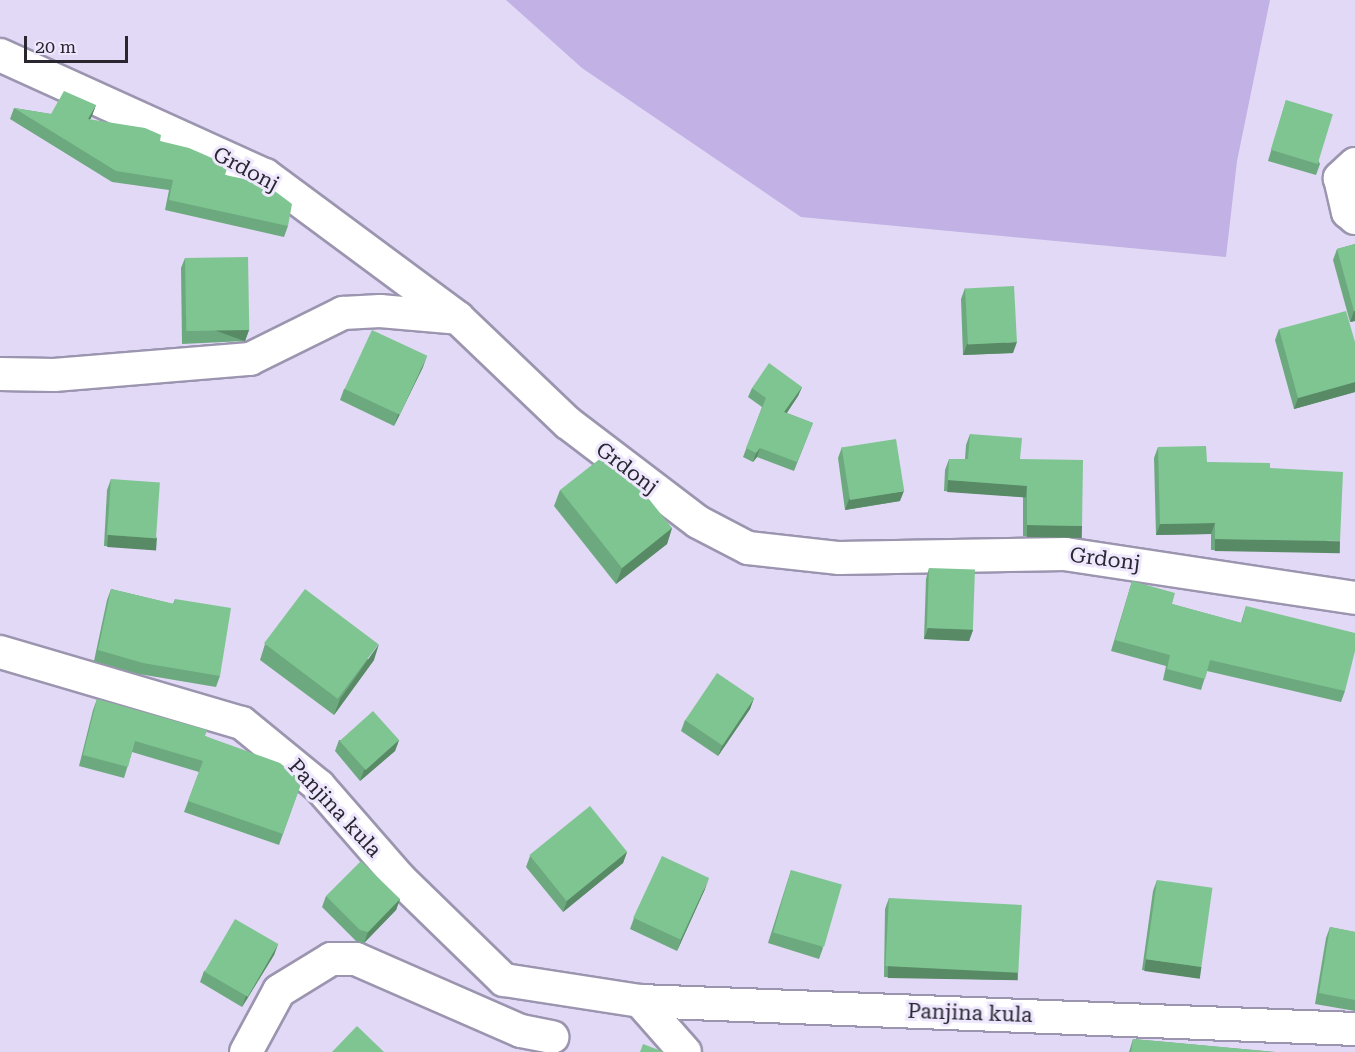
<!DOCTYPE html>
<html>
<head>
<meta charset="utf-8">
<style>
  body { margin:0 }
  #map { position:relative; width:1355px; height:1052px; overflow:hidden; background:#e1d9f5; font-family:"Roboto Serif",serif }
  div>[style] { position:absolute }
  .green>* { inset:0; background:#c1b1e4 }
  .roads { filter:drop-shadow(2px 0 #9c95af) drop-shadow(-2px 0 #9c95af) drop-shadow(0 2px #9c95af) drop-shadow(0 -2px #9c95af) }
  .street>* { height:32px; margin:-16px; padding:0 16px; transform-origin:16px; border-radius:16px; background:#fff }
  .wall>* { inset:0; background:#6da97e }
  .shaded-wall>* { inset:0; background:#598a66; transform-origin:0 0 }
  .building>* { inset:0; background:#7fc592; transform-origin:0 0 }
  span { translate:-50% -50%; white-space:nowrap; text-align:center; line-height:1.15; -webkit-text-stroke:6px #eee7fe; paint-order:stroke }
  .street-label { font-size:21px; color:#292630 }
  .scale { position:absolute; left:24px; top:36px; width:104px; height:27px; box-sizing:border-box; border:3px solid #292630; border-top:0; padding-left:8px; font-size:18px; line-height:21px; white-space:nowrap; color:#292630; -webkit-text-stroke:4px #eee7fe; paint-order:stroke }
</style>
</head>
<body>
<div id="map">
  <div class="green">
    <div style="clip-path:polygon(506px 0,1270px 0,1237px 161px,1226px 257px,801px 217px,582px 68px)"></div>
  </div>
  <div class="roads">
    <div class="street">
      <div style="left:0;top:55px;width:291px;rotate:24.4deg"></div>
      <div style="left:265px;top:175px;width:240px;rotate:36.5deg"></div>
      <div style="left:458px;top:318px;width:152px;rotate:43.7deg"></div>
      <div style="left:568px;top:423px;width:163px;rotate:37.3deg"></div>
      <div style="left:698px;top:522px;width:56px;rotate:27.5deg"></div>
      <div style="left:748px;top:548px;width:92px;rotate:6.3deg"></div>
      <div style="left:839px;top:558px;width:226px;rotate:-1deg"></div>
      <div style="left:1065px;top:554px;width:293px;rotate:8.6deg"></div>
      <div style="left:1355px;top:164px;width:21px;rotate:137deg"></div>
      <div style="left:1340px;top:178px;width:35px;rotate:77deg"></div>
      <div style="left:1348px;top:212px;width:9px;rotate:41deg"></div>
      <div style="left:0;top:374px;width:54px;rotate:1.1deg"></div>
      <div style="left:54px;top:375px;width:197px;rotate:-4.7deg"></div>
      <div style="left:250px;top:359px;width:104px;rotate:-26.3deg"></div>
      <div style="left:343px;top:313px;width:37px;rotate:-3deg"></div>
      <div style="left:380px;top:311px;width:78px;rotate:5.1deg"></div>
      <div style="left:0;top:652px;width:252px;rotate:16.4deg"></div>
      <div style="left:242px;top:723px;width:99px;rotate:39.3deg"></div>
      <div style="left:319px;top:786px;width:123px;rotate:48.9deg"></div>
      <div style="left:400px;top:879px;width:145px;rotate:44.2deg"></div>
      <div style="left:504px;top:980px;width:138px;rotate:8.8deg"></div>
      <div style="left:640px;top:1001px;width:716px;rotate:2.24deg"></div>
      <div style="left:640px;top:1001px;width:68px;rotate:48.6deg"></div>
      <div style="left:246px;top:1052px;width:69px;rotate:-61.6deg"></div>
      <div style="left:279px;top:991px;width:61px;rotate:-31.6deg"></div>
      <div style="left:331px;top:959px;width:25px"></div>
      <div style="left:356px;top:959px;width:180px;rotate:23.6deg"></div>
      <div style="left:521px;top:1031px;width:32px;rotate:11deg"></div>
    </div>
  </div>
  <div class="wall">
    <div style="clip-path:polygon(1286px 100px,1320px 164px,1316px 175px,1268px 161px)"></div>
    <div style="clip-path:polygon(96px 105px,90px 120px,160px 141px,225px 175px,288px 226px,284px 237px,165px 210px,169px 190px,112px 182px,10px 119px,14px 108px,51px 114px)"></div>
    <div style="clip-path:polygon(1355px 244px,1355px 321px,1350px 322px,1333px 260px,1337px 249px)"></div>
    <div style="clip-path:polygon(185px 258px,249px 330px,245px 341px,182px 344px,181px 268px)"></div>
    <div style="clip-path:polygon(965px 288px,1013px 353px,963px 355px,961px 299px)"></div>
    <div style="clip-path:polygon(1279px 329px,1355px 342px,1355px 392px,1294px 409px,1275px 340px)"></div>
    <div style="clip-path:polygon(423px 367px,394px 426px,340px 400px,344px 389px)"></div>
    <div style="clip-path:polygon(802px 387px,798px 396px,787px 413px,813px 423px,794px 471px,757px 457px,753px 462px,743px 457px,762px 407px,748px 397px,752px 388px)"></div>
    <div style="clip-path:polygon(970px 434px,1020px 459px,1082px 526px,1078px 537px,1023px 536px,1023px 497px,944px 491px,945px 470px,949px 459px,965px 459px,966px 445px)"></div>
    <div style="clip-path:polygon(842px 447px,900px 501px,845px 510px,838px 458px)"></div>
    <div style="clip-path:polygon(1158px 447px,1207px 462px,1270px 468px,1336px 552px,1211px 550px,1211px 534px,1156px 535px,1154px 458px)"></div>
    <div style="clip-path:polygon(111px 479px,157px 538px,153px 549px,104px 546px,107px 490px)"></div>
    <div style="clip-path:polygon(560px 490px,672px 528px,667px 544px,616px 584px,554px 506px)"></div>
    <div style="clip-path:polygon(929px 568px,973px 630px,969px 641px,924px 639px,926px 579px)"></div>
    <div style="clip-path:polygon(1132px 581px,1172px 604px,1241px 623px,1246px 606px,1345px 691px,1341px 702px,1207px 671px,1201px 690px,1163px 680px,1166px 666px,1111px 651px)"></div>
    <div style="clip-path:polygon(111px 589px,173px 604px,175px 599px,220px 676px,216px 687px,139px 674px,94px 661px,107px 600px)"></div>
    <div style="clip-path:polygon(265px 644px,374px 660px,334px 715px,260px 660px)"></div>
    <div style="clip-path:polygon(754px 698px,750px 709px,718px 756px,681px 731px,685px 720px)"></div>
    <div style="clip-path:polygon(97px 699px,205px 736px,302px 781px,279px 845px,184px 812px,199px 772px,132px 752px,124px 778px,79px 766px,93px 710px)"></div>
    <div style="clip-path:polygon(339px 740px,399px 740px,395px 751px,360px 781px,335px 751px)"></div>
    <div style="clip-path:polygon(627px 852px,623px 863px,563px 912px,526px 867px,530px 856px)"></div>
    <div style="clip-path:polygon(791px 870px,823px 948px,819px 959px,768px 943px)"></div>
    <div style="clip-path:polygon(1157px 880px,1201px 967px,1197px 978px,1142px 970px,1153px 891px)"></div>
    <div style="clip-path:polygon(705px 889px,677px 951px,630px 929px,634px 918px)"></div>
    <div style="clip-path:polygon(326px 896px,400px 899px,396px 910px,364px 943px,356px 941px,322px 907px)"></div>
    <div style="clip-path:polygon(889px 898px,1014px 980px,884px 977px,885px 909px)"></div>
    <div style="clip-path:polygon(1330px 927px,1355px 932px,1355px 1011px,1315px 1004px,1326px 938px)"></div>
    <div style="clip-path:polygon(278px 944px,274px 955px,242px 1007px,200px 982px,204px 971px)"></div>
    <div style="clip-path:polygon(1133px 1039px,1275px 1052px,1129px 1052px)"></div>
  </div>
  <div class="shaded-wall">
    <div style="clip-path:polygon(96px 105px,92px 116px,84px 130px,88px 119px)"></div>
    <div style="clip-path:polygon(1354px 311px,1355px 311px,1355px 321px,1350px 322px)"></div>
    <div style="left:249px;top:330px;width:12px;height:63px;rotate:110deg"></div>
    <div style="clip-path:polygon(1017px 342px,1013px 353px,963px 355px,967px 344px)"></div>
    <div style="clip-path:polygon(427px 356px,423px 367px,394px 426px,398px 415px)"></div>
    <div style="clip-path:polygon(1355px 382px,1355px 392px,1294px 409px,1298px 398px)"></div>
    <div style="clip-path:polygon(802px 387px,798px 396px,781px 421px,784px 412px)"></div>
    <div style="clip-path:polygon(760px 448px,757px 457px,753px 462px,756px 453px)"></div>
    <div style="left:948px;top:480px;width:79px;height:12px;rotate:4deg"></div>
    <div style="clip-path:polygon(904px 491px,900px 501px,845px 510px,849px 499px)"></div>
    <div style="clip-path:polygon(1215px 523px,1211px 534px,1156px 535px,1160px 524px)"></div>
    <div style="left:1027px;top:525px;width:55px;height:12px;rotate:1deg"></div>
    <div style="clip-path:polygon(672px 528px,667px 544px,616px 584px,622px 568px)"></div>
    <div style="left:108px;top:535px;width:49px;height:12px;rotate:4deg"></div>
    <div style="left:1215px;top:539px;width:125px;height:12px;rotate:1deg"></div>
    <div style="clip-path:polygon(928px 628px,973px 630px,969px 641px,924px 639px)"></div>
    <div style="clip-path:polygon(379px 644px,374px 660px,334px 715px,340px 699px)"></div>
    <div style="clip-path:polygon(754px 698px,750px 709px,718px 756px,722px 746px)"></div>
    <div style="clip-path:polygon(399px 740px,395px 751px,360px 781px,364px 770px)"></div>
    <div style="clip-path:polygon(627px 852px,623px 863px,563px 912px,567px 901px)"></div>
    <div style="clip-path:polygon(709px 878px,705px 889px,677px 951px,681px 940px)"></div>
    <div style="clip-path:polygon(400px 899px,396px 910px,364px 943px,368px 932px)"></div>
    <div style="clip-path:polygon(278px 944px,274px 955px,242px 1007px,246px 996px)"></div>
    <div style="left:1146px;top:959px;width:56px;height:12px;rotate:8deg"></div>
    <div style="left:888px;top:966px;width:130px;height:12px;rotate:1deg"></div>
  </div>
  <div class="building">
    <div style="clip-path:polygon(64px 91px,96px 105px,88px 119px,145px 128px,161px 135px,160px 141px,189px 148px,228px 165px,225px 175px,264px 183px,292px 204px,288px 226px,169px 200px,173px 180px,116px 171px,14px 108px,51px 114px)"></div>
    <div style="left:1286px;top:100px;width:49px;height:52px;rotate:17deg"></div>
    <div style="clip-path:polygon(1355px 244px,1355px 311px,1354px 311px,1337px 249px)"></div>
    <div style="left:248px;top:257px;width:73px;height:63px;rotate:89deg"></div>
    <div style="left:1014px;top:286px;width:56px;height:49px;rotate:87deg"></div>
    <div style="clip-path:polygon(1346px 311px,1355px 342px,1355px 382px,1298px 398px,1279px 329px)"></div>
    <div style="left:372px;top:330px;width:61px;height:65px;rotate:25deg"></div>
    <div style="clip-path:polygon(769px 363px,802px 387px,784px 412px,813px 423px,797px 462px,760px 448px,756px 453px,746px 448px,766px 398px,752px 388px)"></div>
    <div style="clip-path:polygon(970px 434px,1022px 438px,1020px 459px,1083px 460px,1082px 526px,1027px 525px,1027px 486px,948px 480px,949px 459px,968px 459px)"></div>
    <div style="left:896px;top:439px;width:53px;height:55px;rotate:81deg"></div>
    <div style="clip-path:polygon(1206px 446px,1207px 462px,1270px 463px,1270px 468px,1343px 472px,1340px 541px,1215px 539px,1215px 523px,1160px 524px,1158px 447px)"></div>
    <div style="clip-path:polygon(606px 454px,625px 469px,672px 528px,622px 568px,560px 490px)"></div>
    <div style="left:111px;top:479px;width:49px;height:56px;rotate:4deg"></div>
    <div style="left:929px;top:568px;width:46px;height:60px;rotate:2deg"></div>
    <div style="clip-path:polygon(1132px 581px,1175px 593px,1172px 604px,1242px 623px,1246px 606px,1355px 633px,1355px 651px,1345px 691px,1210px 660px,1205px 679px,1167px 669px,1170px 655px,1115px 640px)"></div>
    <div style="clip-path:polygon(111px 589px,174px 604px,175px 599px,231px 608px,220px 676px,143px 663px,98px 650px)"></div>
    <div style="left:305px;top:589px;width:92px;height:68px;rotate:37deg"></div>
    <div style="left:717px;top:673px;width:45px;height:57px;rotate:34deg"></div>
    <div style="clip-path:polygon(97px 699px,207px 730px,205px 736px,280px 763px,302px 781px,283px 834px,188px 801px,203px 761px,135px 741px,128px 767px,83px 755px)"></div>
    <div style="left:373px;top:711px;width:39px;height:45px;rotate:48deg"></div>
    <div style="left:590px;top:806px;width:59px;height:78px;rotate:51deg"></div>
    <div style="left:662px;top:856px;width:52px;height:68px;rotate:25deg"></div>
    <div style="clip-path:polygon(361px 861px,400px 899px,368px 932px,360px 930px,326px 896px)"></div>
    <div style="left:791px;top:870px;width:53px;height:65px;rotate:16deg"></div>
    <div style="left:1157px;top:880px;width:56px;height:80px;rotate:8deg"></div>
    <div style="left:889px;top:898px;width:133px;height:68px;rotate:3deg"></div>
    <div style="left:235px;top:919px;width:50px;height:61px;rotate:30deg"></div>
    <div style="clip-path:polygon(1330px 927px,1355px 932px,1355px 1000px,1319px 993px)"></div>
    <div style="clip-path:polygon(357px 1026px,384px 1052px,332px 1052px)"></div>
    <div style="clip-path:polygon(1133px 1039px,1275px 1052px,1131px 1052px)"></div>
    <div style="clip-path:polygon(643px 1044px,664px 1052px,640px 1052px)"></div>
  </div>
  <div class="street-label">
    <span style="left:246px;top:169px;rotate:28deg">Grdonj</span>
    <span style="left:627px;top:468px;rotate:37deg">Grdonj</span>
    <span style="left:1105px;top:559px;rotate:7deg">Grdonj</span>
    <span style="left:335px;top:808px;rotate:47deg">Panjina kula</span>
    <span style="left:970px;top:1013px;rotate:2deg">Panjina kula</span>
  </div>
  <div class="scale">20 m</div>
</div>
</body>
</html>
